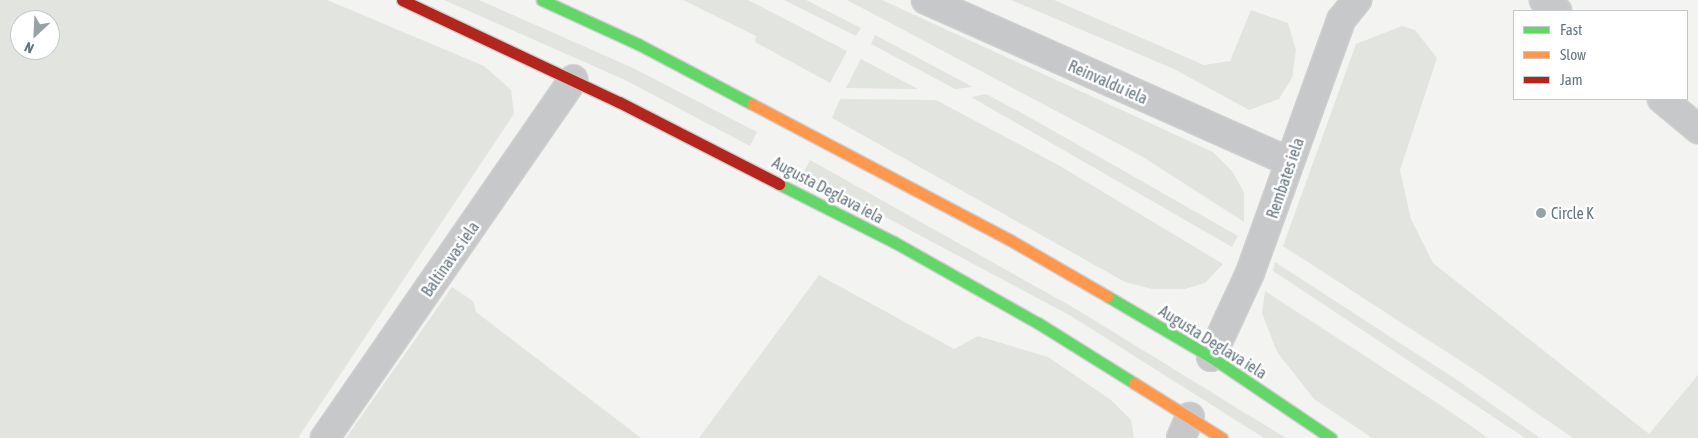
<!DOCTYPE html>
<html>
<head>
<meta charset="utf-8">
<style>
  body { margin:0 }
  #map { position:relative; width:1698px; height:438px; overflow:hidden; background:#f3f3f2; font-family:"Asap Condensed",sans-serif }
  div>[style] { position:absolute }
  .green>* { inset:0; background:#e2e5df }
  .roads { filter:drop-shadow(1px 0 #d0d0d0) drop-shadow(-1px 0 #d0d0d0) drop-shadow(0 1px #d0d0d0) drop-shadow(0 -1px #d0d0d0) }
  .street>* { height:28px; margin:-14px; padding:0 14px; transform-origin:14px; border-radius:14px; background:#c7c8c9 }
  .fast>* { height:11px; margin:-5.5px; padding:0 5.5px; transform-origin:5.5px; border-radius:5.5px; background:#63d668 }
  .slow>* { height:11px; margin:-5.5px; padding:0 5.5px; transform-origin:5.5px; border-radius:5.5px; background:#ff974d }
  .jam>* { height:11px; margin:-5.5px; padding:0 5.5px; transform-origin:5.5px; border-radius:5.5px; background:#b3261e }
  .dots>* { width:14px; height:14px; translate:-50% -50%; box-sizing:border-box; border:2px solid #fff; border-radius:50% }
  span { translate:-50% -50%; white-space:nowrap; text-align:center; line-height:1.15; -webkit-text-stroke:5px #fff; paint-order:stroke }
  .street-label { font-size:16px; color:#66767f }
  .poi-label { font-size:16px; color:#66767f }
  .left { translate:0 -50%; text-align:left }
  .legend { position:absolute; left:1513px; top:10px; width:175px; height:90px; box-sizing:border-box; background:#fff; border:1px solid #c2c8cc; margin:0; padding:6px 9px; list-style:none; font-size:15px; color:#66767f }
  .legend li { display:flex; align-items:center; gap:10px; height:25px }
  .legend b { width:25px; border:1px solid #c2c8cc }
  .north { position:absolute; left:10px; top:10px; width:50px; height:50px; box-sizing:border-box; background:#fff; border:1px solid #c2c8cc; border-radius:50%; rotate:205deg; font-size:14px; font-weight:700; line-height:20px; text-align:center; color:#66767f }
  .north::after { content:''; display:block; margin:auto; width:18px; height:22px; background:#97a2a7; clip-path:polygon(50% 0,100% 100%,50% 72%,0 100%) }
</style>
</head>
<body>
<div id="map">
  <div class="green">
    <div style="clip-path:polygon(evenodd,0 0,327px 0,484px 66px,511px 90px,514px 114px,298px 438px,0 438px,0 0,20px 20px,50px 20px,50px 50px,20px 50px,20px 20px)"></div>
    <div style="clip-path:polygon(444px 0,479px 0,633px 68px,757px 132px,750px 146px,625px 80px)"></div>
    <div style="clip-path:polygon(683px 0,748px 0,847px 51px,830px 83px,755px 42px,756px 36px)"></div>
    <div style="clip-path:polygon(784px 0,806px 0,861px 28px,856px 36px)"></div>
    <div style="clip-path:polygon(847px 0,882px 0,1213px 152px,1232px 171px,1244px 192px,1244px 222px,1143px 157px)"></div>
    <div style="clip-path:polygon(1011px 0,1054px 0,1204px 65px,1230px 61px,1251px 10px,1288px 23px,1296px 50px,1292px 78px,1279px 99px,1249px 110px,1174px 69px)"></div>
    <div style="clip-path:polygon(1402px 26px,1415px 30px,1437px 58px,1400px 170px,1411px 219px,1433px 263px,1649px 434px,1698px 375px,1698px 438px,1573px 438px,1476px 371px,1283px 246px,1356px 44px)"></div>
    <div style="clip-path:polygon(875px 35px,973px 87px,955px 89px,871px 44px)"></div>
    <div style="clip-path:polygon(861px 59px,918px 89px,846px 88px)"></div>
    <div style="clip-path:polygon(986px 94px,1022px 113px,1238px 236px,1232px 247px,971px 97px)"></div>
    <div style="clip-path:polygon(840px 99px,936px 100px,1060px 166px,1223px 264px,1205px 283px,1185px 289px,1152px 289px,1125px 282px,832px 118px)"></div>
    <div style="clip-path:polygon(810px 160px,1076px 309px,1286px 438px,1264px 438px,1071px 316px,803px 173px)"></div>
    <div style="clip-path:polygon(1275px 262px,1457px 380px,1540px 438px,1525px 438px,1273px 271px)"></div>
    <div style="clip-path:polygon(819px 275px,954px 349px,978px 336px,1048px 357px,1111px 400px,1131px 420px,1134px 438px,699px 438px)"></div>
    <div style="clip-path:polygon(452px 287px,473px 301px,476px 312px,641px 438px,346px 438px)"></div>
    <div style="clip-path:polygon(1265px 291px,1448px 410px,1488px 438px,1372px 438px,1314px 399px,1277px 352px,1262px 313px)"></div>
  </div>
  <div class="roads">
    <div class="street">
      <div style="left:926px;top:0;width:398px;rotate:24deg"></div>
      <div style="left:1544px;top:0;width:17px;rotate:40deg"></div>
      <div style="left:1662px;top:99px;width:47px;rotate:39.8deg"></div>
      <div style="left:1211px;top:357px;width:93px;rotate:-65.1deg"></div>
      <div style="left:1250px;top:273px;width:269px;rotate:-70.2deg"></div>
      <div style="left:1341px;top:20px;width:26px;rotate:-51deg"></div>
      <div style="left:325px;top:438px;width:436px;rotate:-55.3deg"></div>
      <div style="left:1181px;top:438px;width:23px;rotate:-67deg"></div>
    </div>
    <div class="fast">
      <div style="left:542px;top:0;width:106px;rotate:24.6deg"></div>
      <div style="left:638px;top:44px;width:129px;rotate:27.8deg"></div>
      <div style="left:779px;top:184px;width:129px;rotate:26.8deg"></div>
      <div style="left:894px;top:242px;width:165px;rotate:29.4deg"></div>
      <div style="left:1038px;top:323px;width:113px;rotate:32deg"></div>
      <div style="left:1107px;top:296px;width:121px;rotate:30.4deg"></div>
      <div style="left:1211px;top:357px;width:145px;rotate:34deg"></div>
    </div>
    <div class="slow">
      <div style="left:752px;top:104px;width:292px;rotate:27.8deg"></div>
      <div style="left:1010px;top:240px;width:112px;rotate:30deg"></div>
      <div style="left:1134px;top:383px;width:104px;rotate:32deg"></div>
    </div>
    <div class="jam">
      <div style="left:402px;top:0;width:240px;rotate:25.2deg"></div>
      <div style="left:619px;top:102px;width:180px;rotate:27.1deg"></div>
    </div>
  </div>
  <div class="dots">
    <div style="left:1541px;top:213px;background:#97a2a7"></div>
  </div>
  <div class="street-label">
    <span style="left:1108px;top:82px;rotate:24deg">Reinvaldu iela</span>
    <span style="left:1285px;top:178px;rotate:-71deg">Rembates iela</span>
    <span style="left:828px;top:190px;rotate:28deg">Augusta Deglava iela</span>
    <span style="left:450px;top:259px;rotate:-55deg">Baltinavas iela</span>
    <span style="left:1213px;top:342px;rotate:32deg">Augusta Deglava iela</span>
  </div>
  <div class="poi-label">
    <span class="left" style="left:1551px;top:213px">Circle K</span>
  </div>
  <ul class="legend">
  <li><b style="height:6px;background:#63d668"></b>Fast</li>
  <li><b style="height:6px;background:#ff974d"></b>Slow</li>
  <li><b style="height:6px;background:#b3261e"></b>Jam</li>
  </ul>
  <div class="north">N</div>
</div>
</body>
</html>
